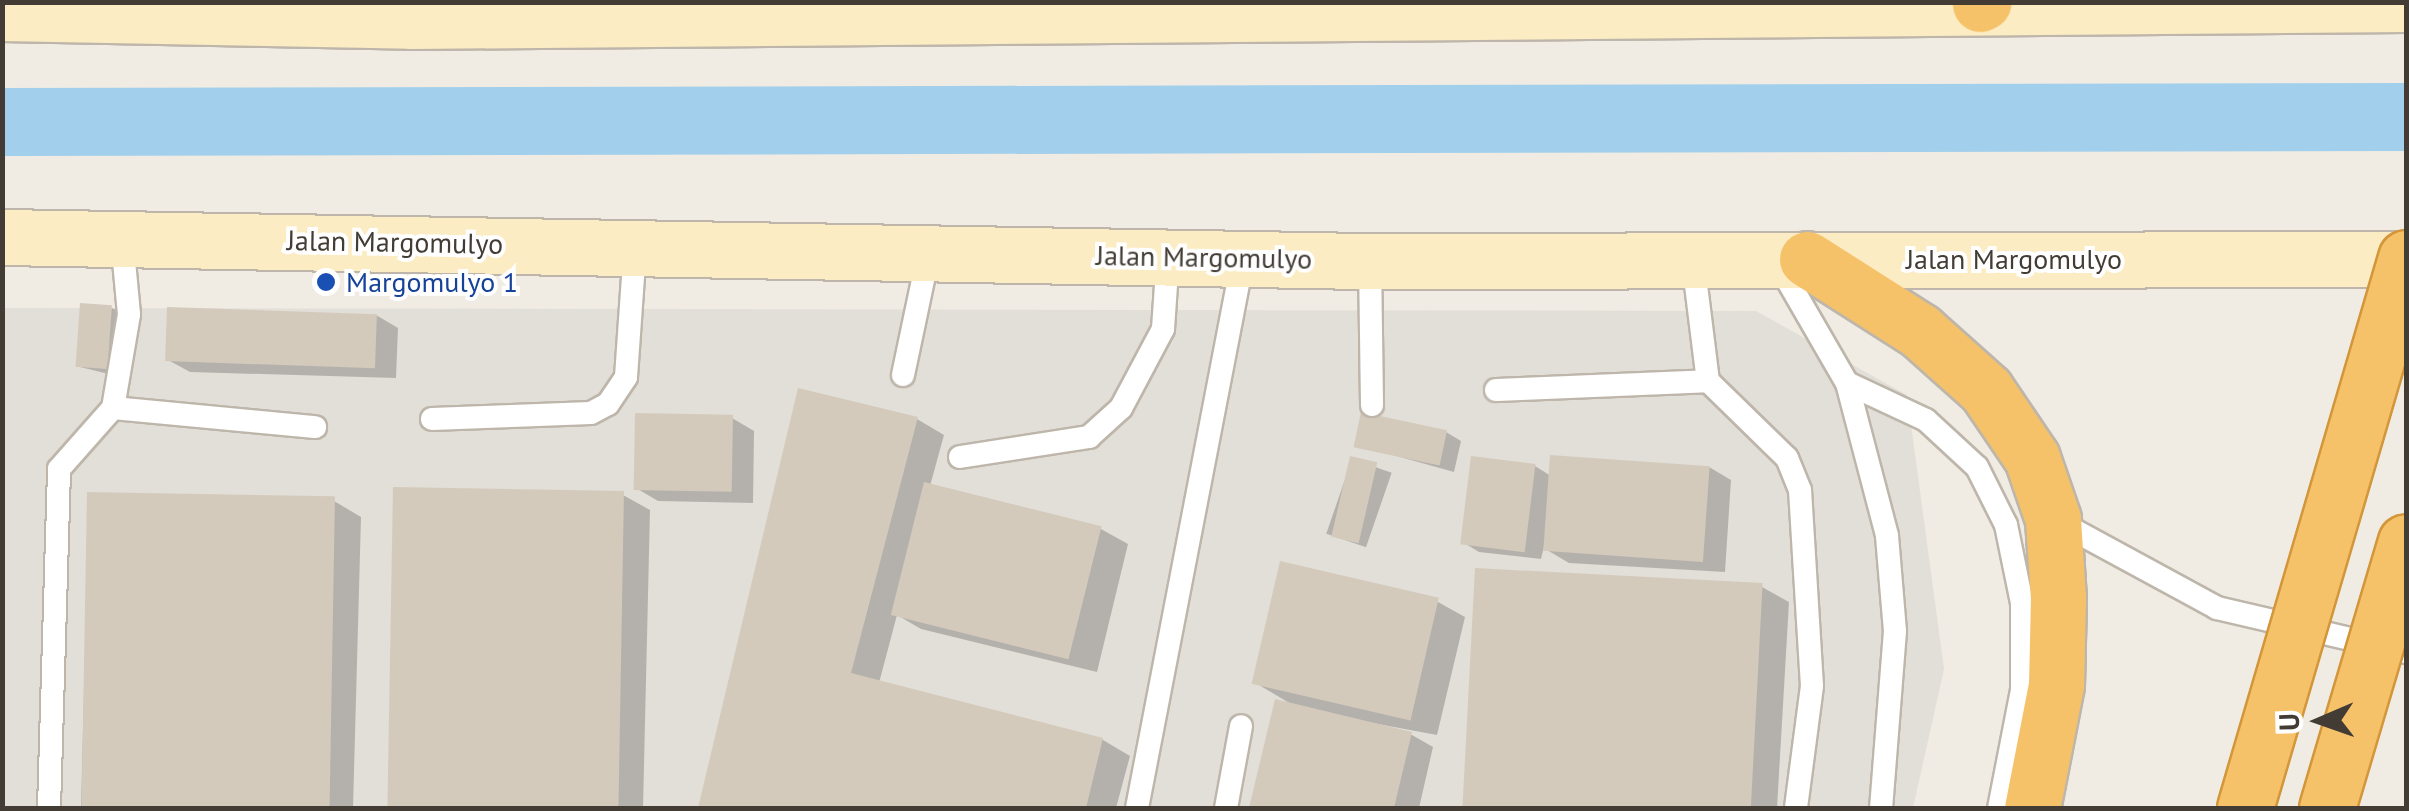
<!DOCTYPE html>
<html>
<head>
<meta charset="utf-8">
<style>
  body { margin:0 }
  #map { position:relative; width:2409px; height:811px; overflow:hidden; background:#f0ece3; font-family:"PT Sans",sans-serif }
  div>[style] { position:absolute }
  .industrial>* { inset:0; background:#e2ded8 }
  .shadow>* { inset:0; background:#0003; transform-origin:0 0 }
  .river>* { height:68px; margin:-34px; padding:0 34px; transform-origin:34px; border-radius:34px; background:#a2cfeb }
  .building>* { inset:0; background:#d4cabc; transform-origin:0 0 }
  .roads { filter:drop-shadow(2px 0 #beb6aa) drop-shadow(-2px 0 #beb6aa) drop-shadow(0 2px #beb6aa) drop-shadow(0 -2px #beb6aa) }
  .service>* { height:22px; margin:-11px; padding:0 11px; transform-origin:11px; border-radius:11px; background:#fff }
  .secondary>* { height:55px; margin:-27.5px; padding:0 27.5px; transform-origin:27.5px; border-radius:27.5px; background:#fbecc3 }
  .motorway>* { height:55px; margin:-27.5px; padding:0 27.5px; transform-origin:27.5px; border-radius:27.5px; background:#f5c269 }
  .bridges { filter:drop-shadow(2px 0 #d3963a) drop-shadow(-2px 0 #d3963a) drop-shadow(0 2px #d3963a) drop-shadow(0 -2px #d3963a) }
  .motorway-bridge>* { height:55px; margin:-27.5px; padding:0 27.5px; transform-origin:27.5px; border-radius:27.5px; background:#f5c269 }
  .dots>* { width:28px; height:28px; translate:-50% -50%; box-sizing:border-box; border:5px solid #fff; border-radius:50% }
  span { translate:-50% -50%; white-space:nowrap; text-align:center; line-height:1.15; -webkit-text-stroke:8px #fff; paint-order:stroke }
  .street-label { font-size:28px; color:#423c34 }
  .transit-label { font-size:28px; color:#164399 }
  .left { translate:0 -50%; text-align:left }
  .frame { position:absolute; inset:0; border:5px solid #423c34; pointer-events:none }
  .north { position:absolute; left:2269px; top:671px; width:100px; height:100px; -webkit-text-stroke:8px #fff; paint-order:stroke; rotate:268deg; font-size:28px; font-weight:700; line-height:40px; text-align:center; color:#423c34 }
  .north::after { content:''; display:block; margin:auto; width:35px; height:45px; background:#423c34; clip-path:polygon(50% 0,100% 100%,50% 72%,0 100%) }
</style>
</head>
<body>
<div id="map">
  <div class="industrial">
    <div style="clip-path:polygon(3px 308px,1756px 311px,1907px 395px,1944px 669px,1913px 808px,3px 808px)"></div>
  </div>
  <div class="shadow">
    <div style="clip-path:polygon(112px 308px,127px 316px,121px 377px,76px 366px)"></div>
    <div style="clip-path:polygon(376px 315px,398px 328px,396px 378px,190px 372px,168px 360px)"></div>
    <div style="clip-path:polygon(800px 391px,917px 419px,944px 435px,930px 486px,1101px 529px,1128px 544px,1097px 672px,921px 629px,897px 615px,879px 683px,1103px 740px,1130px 756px,1116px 808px,701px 808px)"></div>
    <div style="clip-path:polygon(732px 418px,754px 431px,753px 503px,658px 501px,636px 488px)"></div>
    <div style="clip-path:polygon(1446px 432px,1461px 441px,1454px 472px,1357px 445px)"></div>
    <div style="left:1352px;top:459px;width:42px;height:79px;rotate:19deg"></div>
    <div style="clip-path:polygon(1535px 466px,1551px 476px,1709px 467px,1731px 480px,1725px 572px,1569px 563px,1547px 550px,1548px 530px,1541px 559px,1479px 552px,1464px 543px)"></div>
    <div style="clip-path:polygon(396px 490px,623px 495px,650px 510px,643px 808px,389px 808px)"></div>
    <div style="clip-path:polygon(89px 494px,334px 501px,361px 517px,353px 808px,81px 808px)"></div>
    <div style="clip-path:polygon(1477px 571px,1762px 587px,1789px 602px,1777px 808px,1464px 808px)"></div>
    <div style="clip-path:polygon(1438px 602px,1465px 617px,1437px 735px,1340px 717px,1412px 735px,1433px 747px,1419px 808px,1252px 808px,1277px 702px,1291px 704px,1254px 682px)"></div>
  </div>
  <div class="river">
    <div style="left:2px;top:122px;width:2404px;rotate:-0.12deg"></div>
  </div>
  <div class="building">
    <div style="left:80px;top:303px;width:32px;height:64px;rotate:4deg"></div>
    <div style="left:167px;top:307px;width:210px;height:54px;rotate:2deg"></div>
    <div style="clip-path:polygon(798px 388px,918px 417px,851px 673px,1103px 738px,1086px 808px,698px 808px)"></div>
    <div style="left:1361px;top:412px;width:88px;height:36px;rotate:12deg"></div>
    <div style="left:635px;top:413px;width:98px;height:77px;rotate:1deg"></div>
    <div style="left:1550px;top:455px;width:160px;height:96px;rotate:4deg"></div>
    <div style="left:1350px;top:456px;width:28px;height:83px;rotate:13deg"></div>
    <div style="left:1471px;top:456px;width:65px;height:89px;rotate:7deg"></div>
    <div style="left:924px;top:482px;width:183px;height:137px;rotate:14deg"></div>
    <div style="left:393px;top:487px;width:231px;height:321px;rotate:1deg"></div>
    <div style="left:87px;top:492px;width:248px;height:316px;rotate:1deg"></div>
    <div style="left:1280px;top:561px;width:163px;height:126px;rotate:13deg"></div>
    <div style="left:1475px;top:568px;width:288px;height:240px;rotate:3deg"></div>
    <div style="clip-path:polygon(1275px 699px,1412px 732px,1394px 808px,1249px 808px)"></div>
  </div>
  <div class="roads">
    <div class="service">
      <div style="left:1370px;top:261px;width:144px;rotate:89.2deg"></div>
      <div style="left:1693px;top:261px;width:121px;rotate:82.9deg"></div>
      <div style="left:1708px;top:381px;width:110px;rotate:44.3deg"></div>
      <div style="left:1787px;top:458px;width:35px;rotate:68deg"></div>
      <div style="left:1800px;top:490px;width:196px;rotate:86.5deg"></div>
      <div style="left:1812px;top:686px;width:123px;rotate:97.5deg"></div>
      <div style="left:1777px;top:262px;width:140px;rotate:60deg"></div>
      <div style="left:1847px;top:383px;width:158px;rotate:75.3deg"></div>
      <div style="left:1887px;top:536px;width:95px;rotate:85.2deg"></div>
      <div style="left:1895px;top:631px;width:178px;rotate:94.5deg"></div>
      <div style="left:903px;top:375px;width:126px;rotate:-78.1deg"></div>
      <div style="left:1847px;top:383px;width:87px;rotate:25.1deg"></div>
      <div style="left:1926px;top:420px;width:69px;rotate:42.7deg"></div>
      <div style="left:1977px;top:467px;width:65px;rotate:63.4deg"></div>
      <div style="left:2006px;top:525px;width:80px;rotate:78.4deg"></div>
      <div style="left:2022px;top:603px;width:87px;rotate:90deg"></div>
      <div style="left:2022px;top:690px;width:120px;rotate:101deg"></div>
      <div style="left:1496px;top:390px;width:212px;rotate:-2.4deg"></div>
      <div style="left:113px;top:408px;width:203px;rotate:5.4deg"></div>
      <div style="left:432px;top:419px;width:159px;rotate:-2.2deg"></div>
      <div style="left:591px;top:413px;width:19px;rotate:-28deg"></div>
      <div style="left:608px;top:404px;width:32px;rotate:-56deg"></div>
      <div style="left:626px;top:377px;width:130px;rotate:-86deg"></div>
      <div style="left:960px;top:457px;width:131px;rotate:-8.8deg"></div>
      <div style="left:1089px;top:437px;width:43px;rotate:-42.2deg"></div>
      <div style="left:1121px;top:408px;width:89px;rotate:-62deg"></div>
      <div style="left:1163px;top:329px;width:73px;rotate:-86.1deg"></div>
      <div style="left:2057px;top:521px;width:182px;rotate:28.5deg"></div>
      <div style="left:2217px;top:608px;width:194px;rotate:13.1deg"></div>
      <div style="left:49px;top:808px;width:339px;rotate:-88.3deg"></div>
      <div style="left:59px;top:469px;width:81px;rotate:-48.5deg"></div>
      <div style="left:113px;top:408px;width:95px;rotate:-80.3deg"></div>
      <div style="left:129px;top:314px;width:74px;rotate:-95.4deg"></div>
      <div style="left:1137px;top:808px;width:560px;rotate:-79.09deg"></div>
      <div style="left:1226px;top:808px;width:83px;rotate:-79.6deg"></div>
    </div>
    <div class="secondary">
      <div style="left:2px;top:13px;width:409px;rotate:1.1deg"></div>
      <div style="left:411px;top:21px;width:1995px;rotate:-0.49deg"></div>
      <div style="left:2px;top:237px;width:1368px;rotate:1.01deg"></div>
      <div style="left:1370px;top:261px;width:1036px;rotate:-0.11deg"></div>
    </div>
    <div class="motorway">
      <div style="left:1980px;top:4px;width:4px;rotate:-27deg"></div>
      <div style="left:1807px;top:259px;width:134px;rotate:32.5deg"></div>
      <div style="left:1920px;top:331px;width:89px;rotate:41.8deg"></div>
      <div style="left:1986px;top:390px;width:82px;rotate:55.9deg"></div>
      <div style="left:2032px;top:458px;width:65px;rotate:71deg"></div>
      <div style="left:2053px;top:519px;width:79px;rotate:86.4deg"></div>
      <div style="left:2058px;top:598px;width:87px;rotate:91.3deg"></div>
      <div style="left:2056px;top:685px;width:125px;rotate:101deg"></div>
    </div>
  </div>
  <div class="bridges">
    <div class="motorway-bridge">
      <div style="left:2245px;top:808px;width:573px;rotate:-73.68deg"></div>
      <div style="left:2327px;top:808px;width:277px;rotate:-73.5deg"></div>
    </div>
  </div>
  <div class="dots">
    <div style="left:326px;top:282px;background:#1a4fb4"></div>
  </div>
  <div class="street-label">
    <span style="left:395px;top:242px;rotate:1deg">Jalan Margomulyo</span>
    <span style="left:1204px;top:257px;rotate:1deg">Jalan Margomulyo</span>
    <span style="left:2014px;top:259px">Jalan Margomulyo</span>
  </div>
  <div class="transit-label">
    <span class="left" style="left:346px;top:282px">Margomulyo 1</span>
  </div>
  <div class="frame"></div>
  <div class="north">U</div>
</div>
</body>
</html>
